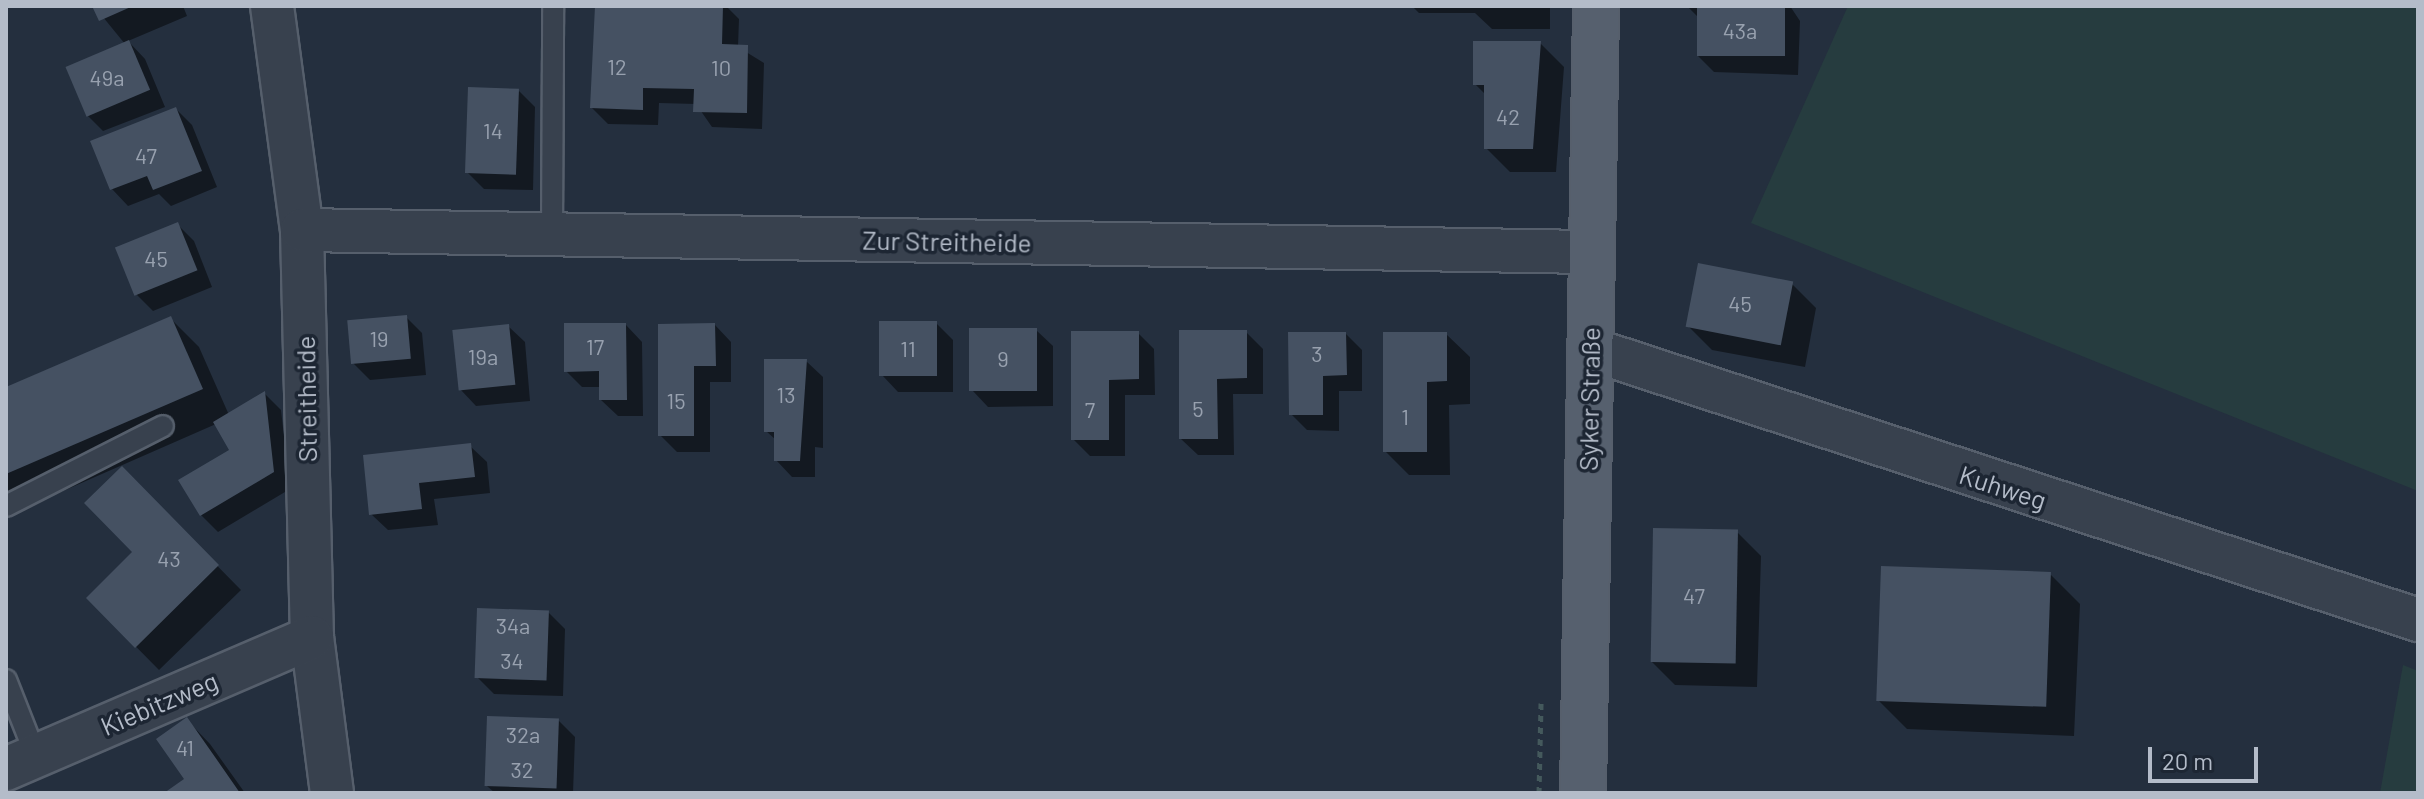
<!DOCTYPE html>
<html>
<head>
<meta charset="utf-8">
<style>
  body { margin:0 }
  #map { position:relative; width:2424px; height:799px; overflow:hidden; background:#242f3e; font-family:Barlow,sans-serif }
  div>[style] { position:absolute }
  .green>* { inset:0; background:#263c3f }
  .shadow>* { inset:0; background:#0007 }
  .building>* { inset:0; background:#455162; transform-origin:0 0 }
  .path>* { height:5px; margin-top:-2.5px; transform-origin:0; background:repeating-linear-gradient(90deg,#44595c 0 6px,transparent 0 12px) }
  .roads { filter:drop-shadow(2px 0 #565f6c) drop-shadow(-2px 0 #565f6c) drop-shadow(0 2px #565f6c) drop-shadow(0 -2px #565f6c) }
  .lane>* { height:20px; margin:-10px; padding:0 10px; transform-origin:10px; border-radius:10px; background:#38414e }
  .street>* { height:42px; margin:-21px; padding:0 21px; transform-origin:21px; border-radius:21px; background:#38414e }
  .primary>* { height:44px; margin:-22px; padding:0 22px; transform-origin:22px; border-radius:22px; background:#56606e }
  span { translate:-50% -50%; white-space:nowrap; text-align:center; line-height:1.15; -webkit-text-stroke:7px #1d2633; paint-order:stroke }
  .number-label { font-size:22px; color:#98a1af }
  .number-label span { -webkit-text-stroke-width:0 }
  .street-label { font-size:26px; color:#b4bcc9 }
  .frame { position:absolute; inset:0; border:8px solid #b4bcc9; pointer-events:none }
  .scale { position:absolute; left:2148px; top:747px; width:110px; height:36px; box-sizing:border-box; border:4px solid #b4bcc9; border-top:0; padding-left:10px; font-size:24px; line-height:28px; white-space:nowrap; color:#b4bcc9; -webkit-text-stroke:6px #1d2633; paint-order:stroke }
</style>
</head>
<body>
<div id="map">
  <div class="green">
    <div style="clip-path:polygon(1848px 6px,2418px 6px,2418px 491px,1751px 223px)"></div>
    <div style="clip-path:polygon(2403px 665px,2418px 671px,2418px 793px,2380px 793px)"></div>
  </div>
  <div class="shadow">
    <div style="clip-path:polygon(94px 6px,183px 6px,187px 16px,128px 41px,145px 59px,165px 107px,103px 131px,87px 115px,125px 44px)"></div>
    <div style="clip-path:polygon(635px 6px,726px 6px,739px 19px,738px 47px,764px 63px,762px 129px,712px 127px,696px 104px,659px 103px,658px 125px,608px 124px,592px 108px)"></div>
    <div style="clip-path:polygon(1412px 6px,1550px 6px,1550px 29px,1492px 29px,1475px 13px,1419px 13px)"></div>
    <div style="clip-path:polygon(1687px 6px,1790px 6px,1800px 21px,1798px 75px,1714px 72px,1697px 55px,1698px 17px)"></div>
    <div style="clip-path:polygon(1540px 43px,1564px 67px,1556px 172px,1510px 172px,1486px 148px,1486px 95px,1475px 84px)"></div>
    <div style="clip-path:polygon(519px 91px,535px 107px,533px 190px,484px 189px,468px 173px)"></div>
    <div style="clip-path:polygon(176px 109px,192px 125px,217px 187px,171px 206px,159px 194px,128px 206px,112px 189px)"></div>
    <div style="clip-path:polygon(178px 225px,194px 241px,212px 287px,153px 311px,136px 294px,118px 248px)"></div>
    <div style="clip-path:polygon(1792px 284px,1816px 308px,1805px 367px,1712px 350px,1688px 326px)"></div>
    <div style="clip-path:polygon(406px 317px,422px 333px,426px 375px,370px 380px,353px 363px)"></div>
    <div style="clip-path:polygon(170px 318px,199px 347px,229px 415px,265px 394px,281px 410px,290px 489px,218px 532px,201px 515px,232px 451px,216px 424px,6px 516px,6px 390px)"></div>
    <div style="clip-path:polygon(936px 323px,953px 340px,953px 392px,898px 392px,882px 375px)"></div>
    <div style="clip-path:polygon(626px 325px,642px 342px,643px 416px,618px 416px,601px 400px,601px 387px,582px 387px,566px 371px)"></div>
    <div style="clip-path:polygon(715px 325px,731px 342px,731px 382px,710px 382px,710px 452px,677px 452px,660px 435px,660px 326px)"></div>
    <div style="clip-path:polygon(508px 326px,525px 342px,530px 401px,476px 406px,460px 389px)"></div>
    <div style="clip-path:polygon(1036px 330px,1053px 346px,1053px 406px,988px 407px,972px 390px)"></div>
    <div style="clip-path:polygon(1181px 332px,1246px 332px,1263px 349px,1263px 394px,1233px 394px,1234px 455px,1198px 455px,1181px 439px)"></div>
    <div style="clip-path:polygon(1073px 333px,1138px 333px,1154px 349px,1155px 395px,1125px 395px,1125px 456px,1090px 456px,1073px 439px)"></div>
    <div style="clip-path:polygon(1346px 334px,1362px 350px,1362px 391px,1339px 391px,1339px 431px,1307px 430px,1291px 414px)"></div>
    <div style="clip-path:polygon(1446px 334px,1470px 357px,1470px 404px,1449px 405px,1450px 475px,1409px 475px,1385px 451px)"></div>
    <div style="clip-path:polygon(806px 361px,823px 377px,823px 448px,815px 447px,815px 477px,792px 477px,776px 460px,776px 440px,766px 431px)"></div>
    <div style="clip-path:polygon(470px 446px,487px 462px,490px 493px,434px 499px,438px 525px,388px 530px,371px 514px)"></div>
    <div style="clip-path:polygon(122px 469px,241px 590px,159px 670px,88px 598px,134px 553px)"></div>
    <div style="clip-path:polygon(1737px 532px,1761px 556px,1757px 687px,1675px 685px,1651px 661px)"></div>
    <div style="clip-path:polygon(2051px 575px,2080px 604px,2074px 736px,1907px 729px,1878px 700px)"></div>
    <div style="clip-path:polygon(548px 612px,565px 629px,563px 696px,494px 694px,477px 677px)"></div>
    <div style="clip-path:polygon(187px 720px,210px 744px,245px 793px,167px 793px,186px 780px)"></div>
    <div style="clip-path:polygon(558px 720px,575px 737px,573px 793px,495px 793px,487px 786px)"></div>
  </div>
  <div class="building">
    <div style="clip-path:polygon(92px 6px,133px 6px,99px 21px)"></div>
    <div style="clip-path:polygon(595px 6px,723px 6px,722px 44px,748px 45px,747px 113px,693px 112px,694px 89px,643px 88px,643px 110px,590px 108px)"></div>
    <div style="left:1697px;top:6px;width:88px;height:50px"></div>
    <div style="left:129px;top:40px;width:54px;height:69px;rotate:67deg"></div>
    <div style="clip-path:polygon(1473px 41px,1541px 41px,1533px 149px,1484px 149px,1484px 85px,1473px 85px)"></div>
    <div style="left:468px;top:87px;width:51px;height:86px;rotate:2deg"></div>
    <div style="clip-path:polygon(176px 107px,202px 171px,153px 190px,147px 176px,110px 190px,90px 141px)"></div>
    <div style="left:178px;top:222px;width:52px;height:68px;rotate:68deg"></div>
    <div style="left:1698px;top:263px;width:97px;height:65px;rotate:11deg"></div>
    <div style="left:407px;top:315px;width:44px;height:60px;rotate:85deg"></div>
    <div style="clip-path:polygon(171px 316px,203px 389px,6px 474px,6px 387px)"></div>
    <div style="left:937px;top:321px;width:55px;height:58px;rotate:90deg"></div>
    <div style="clip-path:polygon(564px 323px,626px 323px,627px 400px,599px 400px,599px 371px,564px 372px)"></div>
    <div style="clip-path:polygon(715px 323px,716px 366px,694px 366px,694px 436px,658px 436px,658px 324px)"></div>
    <div style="left:509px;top:324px;width:61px;height:57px;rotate:84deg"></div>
    <div style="left:969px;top:328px;width:68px;height:63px"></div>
    <div style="clip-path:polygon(1179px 330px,1247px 330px,1247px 378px,1217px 379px,1218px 439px,1179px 439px)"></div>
    <div style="clip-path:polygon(1071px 331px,1139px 331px,1139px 379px,1109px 380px,1109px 440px,1071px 440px)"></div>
    <div style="clip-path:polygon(1288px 332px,1346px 332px,1347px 375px,1323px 376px,1323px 415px,1289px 415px)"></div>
    <div style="clip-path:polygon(1383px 332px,1447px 332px,1447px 381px,1427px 382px,1427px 452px,1383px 452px)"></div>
    <div style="clip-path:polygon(764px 359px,807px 359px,800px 461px,774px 461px,774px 432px,764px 432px)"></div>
    <div style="clip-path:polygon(265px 391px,274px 472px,200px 516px,178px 480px,229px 450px,213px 422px)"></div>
    <div style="clip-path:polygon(471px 443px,475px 477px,419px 483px,422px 509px,369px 515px,363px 455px)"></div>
    <div style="clip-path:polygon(122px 466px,219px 565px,135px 648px,86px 598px,132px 552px,84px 503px)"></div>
    <div style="left:1653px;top:528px;width:85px;height:134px;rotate:1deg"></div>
    <div style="left:1881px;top:566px;width:170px;height:135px;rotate:2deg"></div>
    <div style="left:477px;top:608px;width:72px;height:70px;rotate:2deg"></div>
    <div style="left:487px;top:716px;width:72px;height:70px;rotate:2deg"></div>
    <div style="clip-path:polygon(187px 717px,215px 757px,240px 793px,164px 793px,184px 779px,156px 739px)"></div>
  </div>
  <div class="path">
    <div style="left:1539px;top:793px;width:90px;rotate:-88.7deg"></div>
  </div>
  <div class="roads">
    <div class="lane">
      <div style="left:552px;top:234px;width:228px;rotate:-89.7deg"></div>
      <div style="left:6px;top:506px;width:176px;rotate:-27deg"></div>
      <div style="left:6px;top:680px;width:82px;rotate:68.5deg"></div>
    </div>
    <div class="street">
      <div style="left:272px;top:6px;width:226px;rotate:82.4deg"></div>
      <div style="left:302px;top:230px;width:407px;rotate:88.6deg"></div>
      <div style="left:312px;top:637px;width:157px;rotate:82.7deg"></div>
      <div style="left:302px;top:230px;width:1289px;rotate:0.98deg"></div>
      <div style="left:1590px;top:349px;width:871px;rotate:18.12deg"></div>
      <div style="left:6px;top:769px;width:333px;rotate:-23.3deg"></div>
    </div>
    <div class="primary">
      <div style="left:1583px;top:793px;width:787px;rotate:-89.05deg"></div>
    </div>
  </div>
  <div class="number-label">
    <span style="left:1740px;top:31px">43a</span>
    <span style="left:617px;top:67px">12</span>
    <span style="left:721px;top:68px">10</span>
    <span style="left:107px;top:78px">49a</span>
    <span style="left:1508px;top:117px">42</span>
    <span style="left:493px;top:131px">14</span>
    <span style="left:146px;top:156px">47</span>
    <span style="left:156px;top:259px">45</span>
    <span style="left:1740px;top:304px">45</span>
    <span style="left:379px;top:339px">19</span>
    <span style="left:595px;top:347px">17</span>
    <span style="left:908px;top:349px">11</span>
    <span style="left:1317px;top:354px">3</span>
    <span style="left:483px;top:357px">19a</span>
    <span style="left:1003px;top:359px">9</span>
    <span style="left:786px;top:395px">13</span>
    <span style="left:676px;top:401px">15</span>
    <span style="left:1198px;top:409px">5</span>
    <span style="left:1090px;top:410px">7</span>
    <span style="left:1405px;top:417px">1</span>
    <span style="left:169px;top:559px">43</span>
    <span style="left:1694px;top:596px">47</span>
    <span style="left:513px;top:626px">34a</span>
    <span style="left:512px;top:661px">34</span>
    <span style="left:523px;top:735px">32a</span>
    <span style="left:185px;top:748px">41</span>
    <span style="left:522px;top:770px">32</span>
  </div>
  <div class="street-label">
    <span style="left:947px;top:241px;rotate:1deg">Zur Streitheide</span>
    <span style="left:306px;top:399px;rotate:-91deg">Streitheide</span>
    <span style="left:1589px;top:399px;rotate:-89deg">Syker Straße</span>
    <span style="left:2003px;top:487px;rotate:18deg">Kuhweg</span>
    <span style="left:159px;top:703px;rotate:-23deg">Kiebitzweg</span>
  </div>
  <div class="frame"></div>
  <div class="scale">20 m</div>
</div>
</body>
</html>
